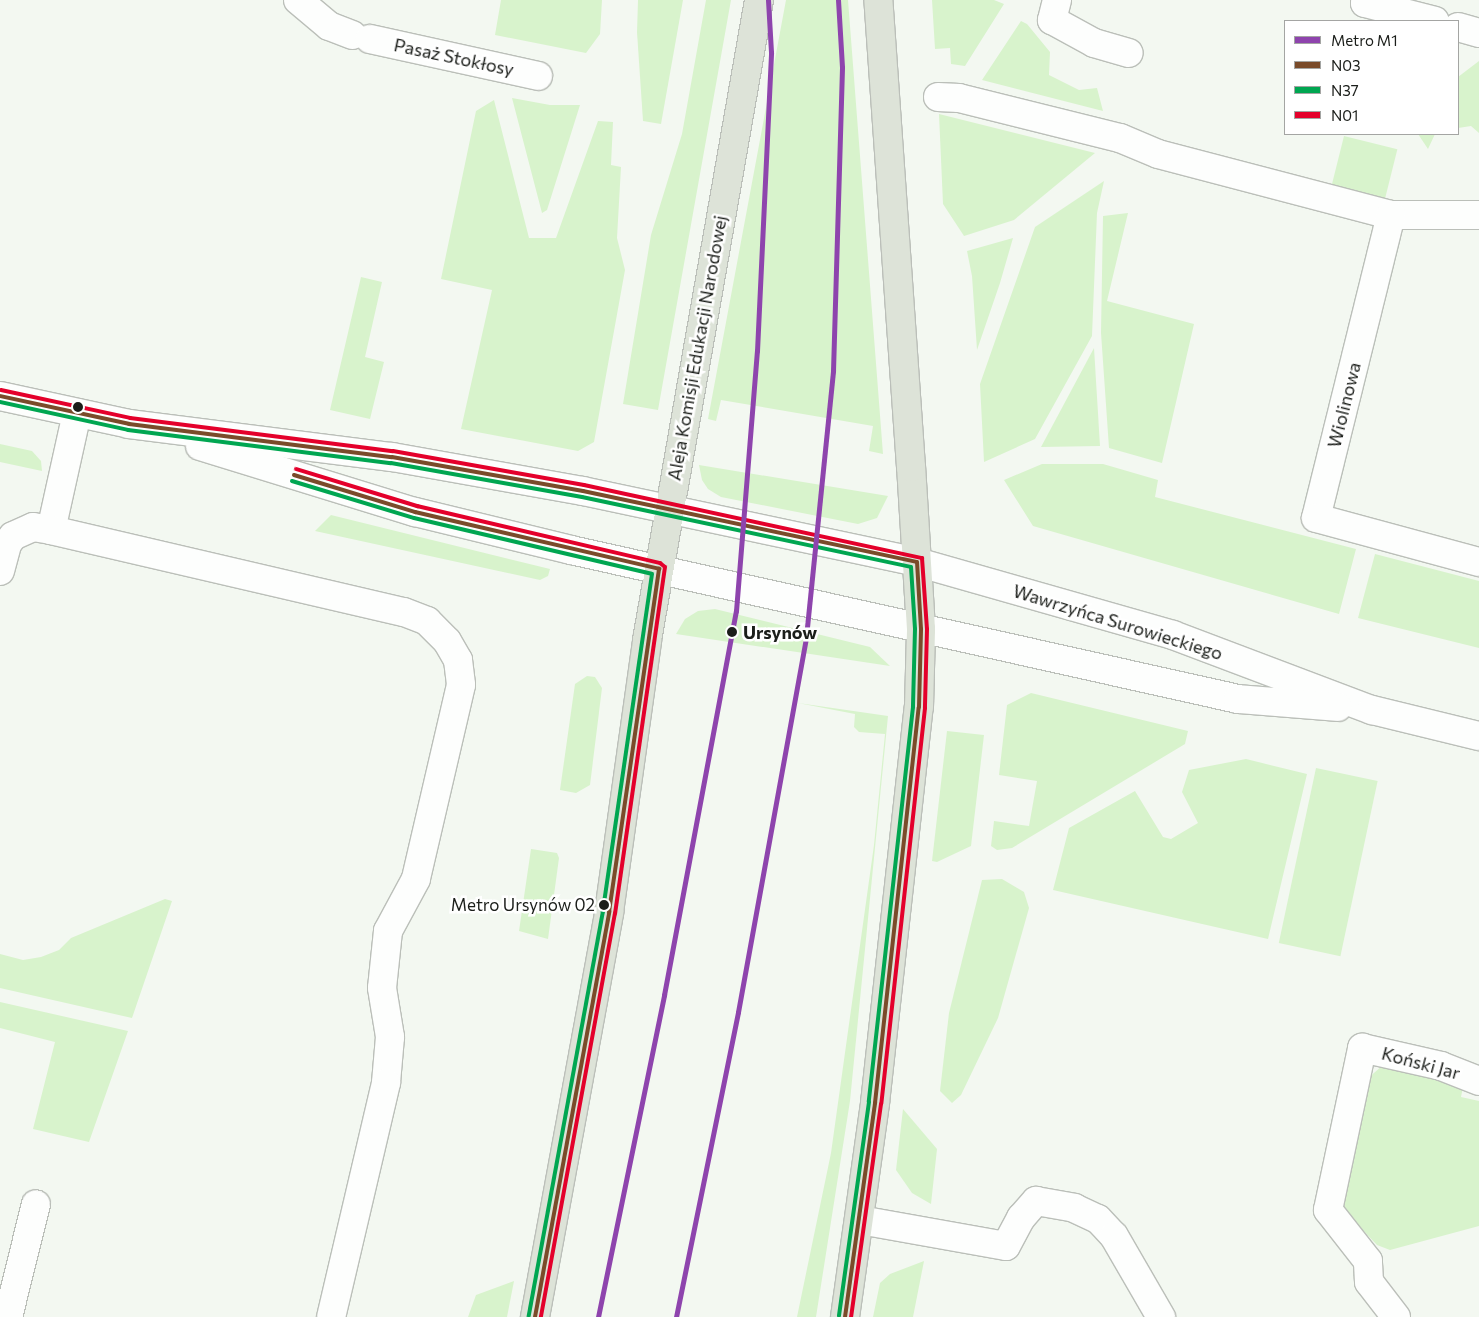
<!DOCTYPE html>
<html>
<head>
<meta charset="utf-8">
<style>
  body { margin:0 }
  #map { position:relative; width:1479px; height:1317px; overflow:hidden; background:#f3f8f1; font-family:Commissioner,sans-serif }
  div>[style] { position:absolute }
  .green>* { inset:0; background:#d8f3cc; transform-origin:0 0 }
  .roads { filter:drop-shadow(1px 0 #bbbfb9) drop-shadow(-1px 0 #bbbfb9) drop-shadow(0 1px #bbbfb9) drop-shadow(0 -1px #bbbfb9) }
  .minor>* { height:28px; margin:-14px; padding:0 14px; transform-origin:14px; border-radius:14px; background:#fdfefd }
  .major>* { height:28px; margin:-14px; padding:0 14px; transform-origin:14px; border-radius:14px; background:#dde3d8 }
  .bus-1>* { height:4px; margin:-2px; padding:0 2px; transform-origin:2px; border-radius:2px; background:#7a4b2a }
  .bus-2>* { height:4px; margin:-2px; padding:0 2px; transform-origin:2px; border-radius:2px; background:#00a651 }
  .bus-3>* { height:4px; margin:-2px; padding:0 2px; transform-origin:2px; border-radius:2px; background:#e4002b }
  .metro-1>* { height:5px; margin:-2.5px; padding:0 2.5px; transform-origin:2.5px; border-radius:2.5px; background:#8e44ad }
  .dots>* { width:14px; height:14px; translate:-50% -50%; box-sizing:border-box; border:2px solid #fff; border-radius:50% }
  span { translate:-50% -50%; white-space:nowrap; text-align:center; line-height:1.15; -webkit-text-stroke:5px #fff; paint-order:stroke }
  .bus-label { font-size:17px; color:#1b1e1a }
  .right { translate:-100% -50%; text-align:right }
  .street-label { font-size:18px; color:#1b1e1a }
  .stop-label { font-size:18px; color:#1b1e1a; font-weight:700 }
  .left { translate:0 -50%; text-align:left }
  .legend { position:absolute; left:1284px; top:20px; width:175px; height:115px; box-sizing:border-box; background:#fff; border:1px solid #a4a5a3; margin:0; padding:6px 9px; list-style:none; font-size:15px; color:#1b1e1a }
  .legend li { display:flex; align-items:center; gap:10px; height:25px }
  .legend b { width:25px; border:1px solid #a4a5a3 }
</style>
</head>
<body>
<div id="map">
  <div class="green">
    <div style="clip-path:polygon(501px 0,602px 0,600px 34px,586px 53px,495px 35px)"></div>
    <div style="clip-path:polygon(638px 0,683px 0,661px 124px,643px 121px,637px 32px)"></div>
    <div style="clip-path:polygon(706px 0,731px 0,658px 410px,623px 404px,651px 235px,682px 134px)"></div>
    <div style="clip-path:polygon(786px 0,848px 0,883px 454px,869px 451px,873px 426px,721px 400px,716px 421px,708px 419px)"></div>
    <div style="clip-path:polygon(932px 0,994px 0,1004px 4px,965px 66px,951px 64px,950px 48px,935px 49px)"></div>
    <div style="clip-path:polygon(1021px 21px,1027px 24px,1050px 52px,1049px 75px,1079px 90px,1097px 88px,1103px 111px,982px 80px)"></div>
    <div style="clip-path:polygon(1479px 61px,1479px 133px,1471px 126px,1458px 128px,1458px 77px)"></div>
    <div style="clip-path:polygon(512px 98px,550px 105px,580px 105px,547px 210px,542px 213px)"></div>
    <div style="clip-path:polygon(494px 100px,529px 238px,556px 238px,598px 121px,613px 122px,611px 165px,621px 167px,617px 238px,625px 270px,594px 442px,578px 451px,461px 429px,492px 290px,441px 279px,476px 111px)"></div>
    <div style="clip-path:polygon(939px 114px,1095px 153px,1014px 220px,964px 236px,943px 204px)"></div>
    <div style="clip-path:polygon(1418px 134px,1435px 134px,1428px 149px)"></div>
    <div style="left:1344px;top:136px;width:55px;height:51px;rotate:14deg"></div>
    <div style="clip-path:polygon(1104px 181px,1097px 213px,1092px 336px,1035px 439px,984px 462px,980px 384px,1035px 227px)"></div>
    <div style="clip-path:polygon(1128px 213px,1107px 301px,1194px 324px,1162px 463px,1109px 448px,1101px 333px,1103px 216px)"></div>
    <div style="clip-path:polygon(1013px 238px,1000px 283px,977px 350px,972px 276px,967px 251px)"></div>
    <div style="clip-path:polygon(361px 277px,382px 282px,365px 357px,384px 362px,370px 419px,330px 410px)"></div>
    <div style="clip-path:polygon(1094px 348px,1100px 446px,1041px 447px)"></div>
    <div style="clip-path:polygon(0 444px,32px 451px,41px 461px,42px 471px,0 462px)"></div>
    <div style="clip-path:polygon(1042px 464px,1103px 464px,1158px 480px,1155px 497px,1356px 549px,1339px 614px,1033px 526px,1004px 480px)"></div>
    <div style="clip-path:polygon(699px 465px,888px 496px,877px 518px,858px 524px,721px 497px,708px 489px,702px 480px)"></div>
    <div style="clip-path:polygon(331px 515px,550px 569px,548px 576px,540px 580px,315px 531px)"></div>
    <div style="clip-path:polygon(1375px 554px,1479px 581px,1479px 648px,1358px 618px)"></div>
    <div style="clip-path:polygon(715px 609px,870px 647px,890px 666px,676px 634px,685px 619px,698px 611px)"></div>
    <div style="clip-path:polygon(587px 676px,595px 677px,602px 688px,590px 785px,576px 793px,560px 790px,575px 684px)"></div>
    <div style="clip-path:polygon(1031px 693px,1188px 731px,1185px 744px,1012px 848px,997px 850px,991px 846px,994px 821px,1029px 826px,1037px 781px,999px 775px,1007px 705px)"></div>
    <div style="clip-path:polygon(798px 703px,888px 716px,850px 1101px,816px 1317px,797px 1317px,831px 1153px,874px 845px,885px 734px,859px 732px,854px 727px,855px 714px)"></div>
    <div style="clip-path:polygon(947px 731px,984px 735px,971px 846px,937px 862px,932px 861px)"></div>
    <div style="clip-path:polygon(1246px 759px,1307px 774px,1268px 939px,1053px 890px,1069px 828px,1135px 791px,1163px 837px,1171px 839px,1198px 823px,1182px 792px,1189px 770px)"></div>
    <div style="left:1316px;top:768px;width:63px;height:179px;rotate:12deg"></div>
    <div style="clip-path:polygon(531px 849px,557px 853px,559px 858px,548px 939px,519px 931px)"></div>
    <div style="clip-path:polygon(1002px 879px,1024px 892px,1029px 908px,998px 1018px,961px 1095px,952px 1103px,940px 1091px,949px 1013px,982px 880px)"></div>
    <div style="clip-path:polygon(165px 899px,172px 901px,132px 1018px,0 988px,0 954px,23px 960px,41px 957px,59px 950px,71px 938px)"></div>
    <div style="clip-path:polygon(0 1002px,128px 1031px,89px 1142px,33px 1129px,55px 1042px,0 1028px)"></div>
    <div style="clip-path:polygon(1383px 1065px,1463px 1087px,1461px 1097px,1479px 1101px,1479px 1226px,1390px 1250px,1377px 1245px,1342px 1208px,1366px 1080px)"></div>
    <div style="clip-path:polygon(903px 1109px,937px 1149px,931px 1204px,912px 1193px,896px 1170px)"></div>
    <div style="clip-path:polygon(924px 1261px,913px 1317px,873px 1317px,880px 1283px,890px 1274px)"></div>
    <div style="clip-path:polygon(514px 1281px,507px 1317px,468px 1317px,476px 1295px)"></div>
  </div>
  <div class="roads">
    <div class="minor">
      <div style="left:298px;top:0;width:40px;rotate:40deg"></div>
      <div style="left:329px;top:26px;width:25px;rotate:21deg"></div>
      <div style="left:1057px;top:0;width:21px;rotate:104deg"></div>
      <div style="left:1052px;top:20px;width:48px;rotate:28.7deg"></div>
      <div style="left:1094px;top:43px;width:36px;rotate:16deg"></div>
      <div style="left:1366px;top:0;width:3px;rotate:108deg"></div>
      <div style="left:1365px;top:3px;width:72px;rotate:14.4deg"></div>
      <div style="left:1458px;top:27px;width:22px;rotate:16deg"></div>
      <div style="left:370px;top:39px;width:172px;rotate:12.4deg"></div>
      <div style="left:938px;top:97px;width:21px;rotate:3deg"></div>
      <div style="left:959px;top:98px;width:166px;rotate:14deg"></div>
      <div style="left:1120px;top:138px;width:41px;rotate:22.8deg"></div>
      <div style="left:1158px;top:154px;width:241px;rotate:14.7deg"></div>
      <div style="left:1391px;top:215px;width:88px"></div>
      <div style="left:1391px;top:215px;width:312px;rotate:103.9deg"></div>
      <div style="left:1316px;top:518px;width:169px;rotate:15.1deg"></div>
      <div style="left:0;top:396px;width:132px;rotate:12.2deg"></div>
      <div style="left:129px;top:424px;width:265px;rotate:7.2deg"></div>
      <div style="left:392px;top:457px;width:194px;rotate:10.1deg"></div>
      <div style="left:583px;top:491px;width:341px;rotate:12deg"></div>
      <div style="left:917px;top:562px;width:266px;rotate:15.9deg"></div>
      <div style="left:1173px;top:635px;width:213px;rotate:20.7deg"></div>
      <div style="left:1372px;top:710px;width:110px;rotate:13.7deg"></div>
      <div style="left:77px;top:413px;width:120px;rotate:102.5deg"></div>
      <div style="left:51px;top:530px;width:362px;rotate:13.1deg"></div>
      <div style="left:404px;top:612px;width:25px;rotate:21deg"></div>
      <div style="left:427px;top:621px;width:28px;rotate:45deg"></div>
      <div style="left:447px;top:641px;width:22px;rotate:60deg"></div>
      <div style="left:458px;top:660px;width:25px;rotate:83deg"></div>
      <div style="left:461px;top:685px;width:199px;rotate:103.1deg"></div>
      <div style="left:416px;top:879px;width:59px;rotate:118.3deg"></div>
      <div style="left:388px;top:931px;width:57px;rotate:96deg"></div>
      <div style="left:382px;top:988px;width:50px;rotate:80.7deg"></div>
      <div style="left:390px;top:1037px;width:46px;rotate:95deg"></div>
      <div style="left:386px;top:1083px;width:240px;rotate:103.2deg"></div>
      <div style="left:200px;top:446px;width:225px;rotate:17.1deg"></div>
      <div style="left:415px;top:512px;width:161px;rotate:13.7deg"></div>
      <div style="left:571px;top:550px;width:683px;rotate:12.59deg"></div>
      <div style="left:1238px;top:699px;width:100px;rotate:4.6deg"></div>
      <div style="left:0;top:571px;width:28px;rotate:-75deg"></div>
      <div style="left:7px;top:544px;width:10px;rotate:-53deg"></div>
      <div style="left:13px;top:536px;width:22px;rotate:-24deg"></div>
      <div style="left:33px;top:527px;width:18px;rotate:9deg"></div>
      <div style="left:860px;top:1220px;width:148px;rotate:10.1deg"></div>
      <div style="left:1006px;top:1246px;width:32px;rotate:-62deg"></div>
      <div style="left:1021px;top:1218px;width:23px;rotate:-49deg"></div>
      <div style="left:1036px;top:1201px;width:39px;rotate:10deg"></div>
      <div style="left:1074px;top:1208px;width:26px;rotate:25deg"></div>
      <div style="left:1098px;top:1219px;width:23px;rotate:47deg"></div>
      <div style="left:1114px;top:1236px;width:94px;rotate:59.9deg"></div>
      <div style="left:8px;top:1317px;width:116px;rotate:-76.1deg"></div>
      <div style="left:1396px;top:1317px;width:44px;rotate:-127.6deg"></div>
      <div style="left:1369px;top:1282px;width:21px;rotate:-93deg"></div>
      <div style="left:1368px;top:1261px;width:65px;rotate:-128.1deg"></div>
      <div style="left:1328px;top:1210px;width:166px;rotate:-78.1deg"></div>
      <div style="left:1362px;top:1048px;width:81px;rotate:12.8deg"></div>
      <div style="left:1441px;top:1066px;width:41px;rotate:21.5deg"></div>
    </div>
    <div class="major">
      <div style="left:535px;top:1317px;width:412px;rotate:-79.6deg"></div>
      <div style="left:609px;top:912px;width:275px;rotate:-82deg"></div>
      <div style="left:647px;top:640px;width:650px;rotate:-80.07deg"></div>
      <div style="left:845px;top:1317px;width:216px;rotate:-82deg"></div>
      <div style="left:875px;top:1103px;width:398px;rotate:-83.7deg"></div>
      <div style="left:919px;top:707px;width:78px;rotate:-88.5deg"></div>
      <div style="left:921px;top:629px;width:162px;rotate:-93.5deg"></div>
      <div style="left:911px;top:467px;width:468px;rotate:-94deg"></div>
    </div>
  </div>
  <div class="bus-1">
    <div style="left:0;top:396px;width:132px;rotate:12.2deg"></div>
    <div style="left:129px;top:424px;width:265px;rotate:7.2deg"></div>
    <div style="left:392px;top:457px;width:194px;rotate:10.1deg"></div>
    <div style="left:583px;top:491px;width:341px;rotate:12deg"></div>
    <div style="left:294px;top:475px;width:127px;rotate:17deg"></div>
    <div style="left:415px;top:512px;width:251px;rotate:13.1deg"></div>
    <div style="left:535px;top:1317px;width:412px;rotate:-79.6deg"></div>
    <div style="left:609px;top:912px;width:347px;rotate:-81.7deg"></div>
    <div style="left:845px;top:1317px;width:216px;rotate:-82deg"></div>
    <div style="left:875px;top:1103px;width:398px;rotate:-83.7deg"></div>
    <div style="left:919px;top:707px;width:78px;rotate:-88.5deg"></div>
    <div style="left:921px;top:629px;width:67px;rotate:-93.4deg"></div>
  </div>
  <div class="bus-2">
    <div style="left:0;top:402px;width:131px;rotate:12.3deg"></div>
    <div style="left:128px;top:430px;width:265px;rotate:7.2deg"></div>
    <div style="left:391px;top:463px;width:194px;rotate:10.1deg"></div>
    <div style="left:582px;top:497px;width:336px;rotate:12deg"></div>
    <div style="left:911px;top:567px;width:62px;rotate:86.3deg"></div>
    <div style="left:915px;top:629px;width:78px;rotate:91.5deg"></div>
    <div style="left:913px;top:707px;width:397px;rotate:96.4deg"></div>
    <div style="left:869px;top:1102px;width:216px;rotate:98deg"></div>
    <div style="left:292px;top:481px;width:127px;rotate:16.9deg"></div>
    <div style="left:414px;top:518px;width:244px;rotate:13.2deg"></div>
    <div style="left:652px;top:574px;width:341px;rotate:98.3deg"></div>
    <div style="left:603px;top:911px;width:412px;rotate:100.4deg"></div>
  </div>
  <div class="bus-3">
    <div style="left:1px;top:390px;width:132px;rotate:12.2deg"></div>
    <div style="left:130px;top:418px;width:265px;rotate:7.2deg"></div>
    <div style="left:393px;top:451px;width:194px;rotate:10.1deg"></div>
    <div style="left:584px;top:485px;width:346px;rotate:12.2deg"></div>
    <div style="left:922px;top:558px;width:71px;rotate:86deg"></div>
    <div style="left:927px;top:629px;width:79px;rotate:91.5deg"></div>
    <div style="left:925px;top:708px;width:398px;rotate:96.3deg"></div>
    <div style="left:881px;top:1104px;width:215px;rotate:98deg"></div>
    <div style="left:296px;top:469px;width:127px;rotate:17deg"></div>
    <div style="left:417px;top:506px;width:250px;rotate:13.2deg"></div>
    <div style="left:660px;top:563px;width:6px;rotate:39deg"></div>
    <div style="left:665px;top:567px;width:350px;rotate:98.2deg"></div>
    <div style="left:615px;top:913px;width:411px;rotate:100.4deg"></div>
  </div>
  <div class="metro-1">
    <div style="left:598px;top:1317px;width:329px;rotate:-78.4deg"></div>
    <div style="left:664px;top:995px;width:391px;rotate:-79.4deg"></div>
    <div style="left:736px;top:611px;width:261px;rotate:-85.4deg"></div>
    <div style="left:757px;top:351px;width:299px;rotate:-87.3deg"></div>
    <div style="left:771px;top:52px;width:52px;rotate:-93.3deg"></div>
    <div style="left:676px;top:1317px;width:311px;rotate:-78.5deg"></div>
    <div style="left:738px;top:1012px;width:381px;rotate:-79.7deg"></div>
    <div style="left:806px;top:637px;width:267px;rotate:-84.2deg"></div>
    <div style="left:833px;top:371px;width:304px;rotate:-88.3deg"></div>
    <div style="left:842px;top:67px;width:67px;rotate:-93.4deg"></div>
  </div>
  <div class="dots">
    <div style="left:78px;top:407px;background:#1b1e1a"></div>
    <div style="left:732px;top:632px;background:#1b1e1a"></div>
    <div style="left:604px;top:905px;background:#1b1e1a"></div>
  </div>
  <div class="bus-label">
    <span class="right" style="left:595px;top:905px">Metro Ursynów 02</span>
  </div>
  <div class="street-label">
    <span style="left:454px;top:57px;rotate:12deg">Pasaż Stokłosy</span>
    <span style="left:697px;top:348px;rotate:-80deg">Aleja Komisji Edukacji Narodowej</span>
    <span style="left:1344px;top:405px;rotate:-76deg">Wiolinowa</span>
    <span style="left:1118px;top:622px;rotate:17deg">Wawrzyńca Surowieckiego</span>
    <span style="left:1421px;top:1063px;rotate:15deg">Koński Jar</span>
  </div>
  <div class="stop-label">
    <span class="left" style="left:743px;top:632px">Ursynów</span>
  </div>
  <ul class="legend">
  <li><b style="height:6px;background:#8e44ad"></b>Metro M1</li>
  <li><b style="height:6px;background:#7a4b2a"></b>N03</li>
  <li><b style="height:6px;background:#00a651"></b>N37</li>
  <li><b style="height:6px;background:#e4002b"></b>N01</li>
  </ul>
</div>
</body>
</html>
